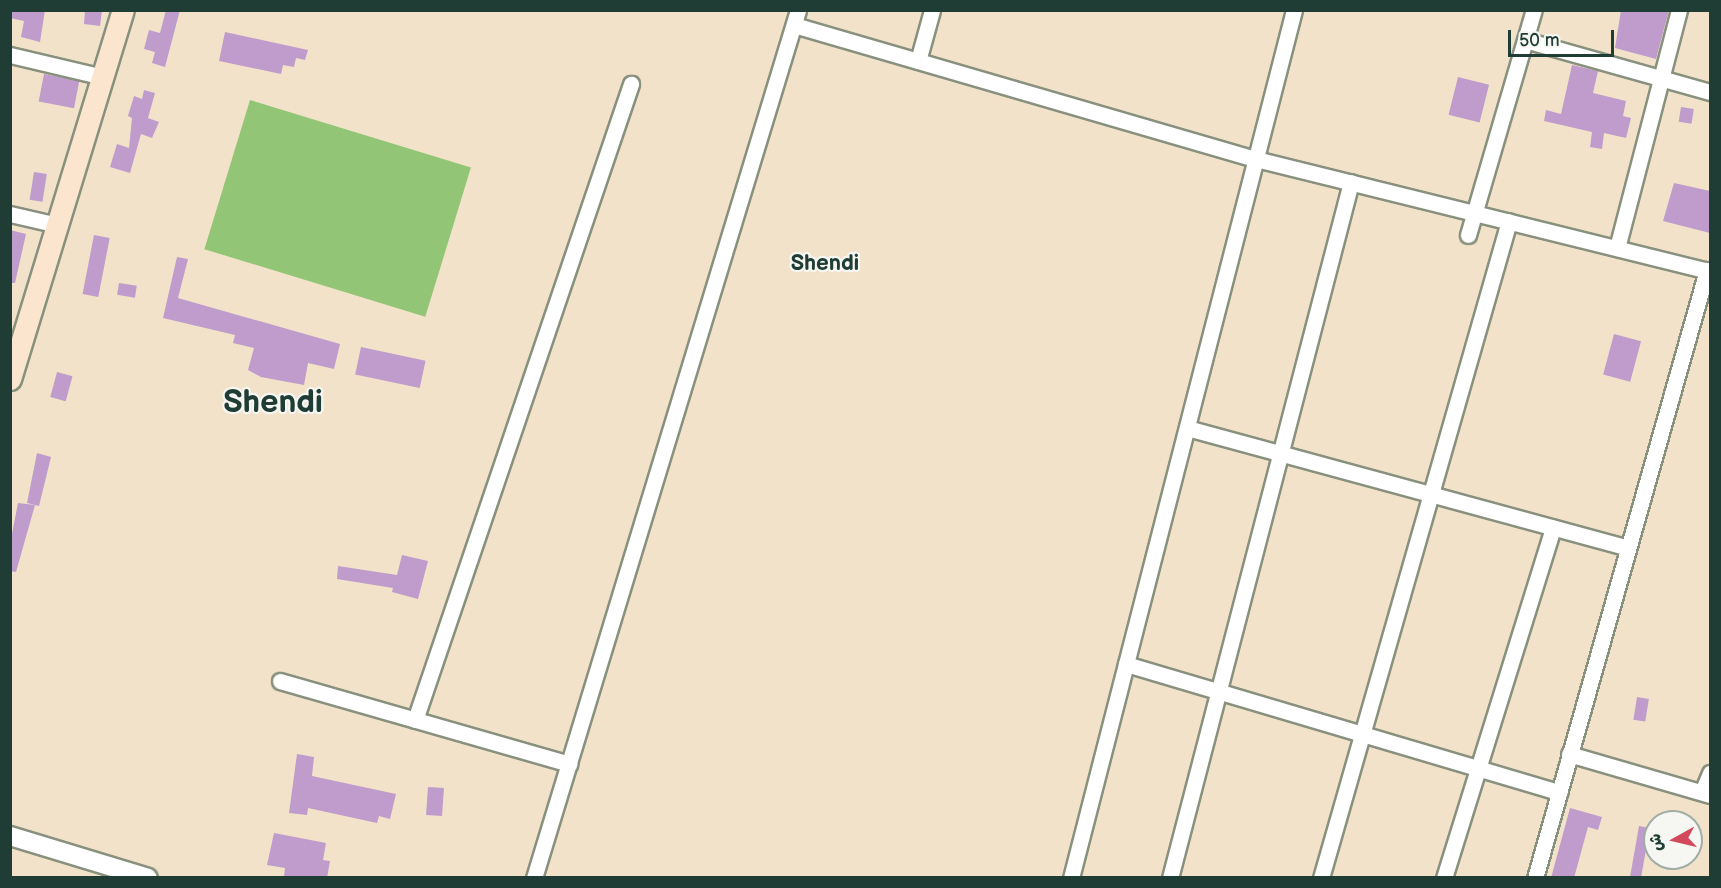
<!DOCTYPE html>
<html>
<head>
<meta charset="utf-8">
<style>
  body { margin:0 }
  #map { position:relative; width:1721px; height:888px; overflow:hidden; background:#f2e2c9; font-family:"Balsamiq Sans","Playpen Sans Arabic",sans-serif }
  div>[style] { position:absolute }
  .green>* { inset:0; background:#93c576; transform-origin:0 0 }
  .building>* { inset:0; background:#bf9ccc; transform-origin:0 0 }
  .roads { filter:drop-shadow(2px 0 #88907e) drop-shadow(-2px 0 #88907e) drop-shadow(0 2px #88907e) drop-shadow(0 -2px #88907e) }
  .minor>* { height:15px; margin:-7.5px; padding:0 7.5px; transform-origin:7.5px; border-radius:7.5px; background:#fff }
  .tertiary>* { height:18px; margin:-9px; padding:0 9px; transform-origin:9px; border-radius:9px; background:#fff }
  .secondary>* { height:21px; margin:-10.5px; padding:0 10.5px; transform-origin:10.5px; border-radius:10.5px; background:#fce5cf }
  span { translate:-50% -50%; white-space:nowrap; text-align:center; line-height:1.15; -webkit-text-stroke:4.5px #f6f6f2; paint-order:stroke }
  .quarter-label { font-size:22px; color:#1f3d34; font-weight:700 }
  .town-label { font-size:32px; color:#1f3d34; font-weight:700 }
  .frame { position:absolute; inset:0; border:12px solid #1f3d34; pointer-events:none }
  .north { position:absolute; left:1643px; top:810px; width:60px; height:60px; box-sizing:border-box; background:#f6f6f2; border:2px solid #a0aca6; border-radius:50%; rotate:262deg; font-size:16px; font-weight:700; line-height:24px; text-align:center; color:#1f3d34 }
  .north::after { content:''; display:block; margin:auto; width:21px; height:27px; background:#d1495b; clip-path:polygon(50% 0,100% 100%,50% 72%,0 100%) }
  .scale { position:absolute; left:1508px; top:30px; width:106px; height:27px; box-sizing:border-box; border:3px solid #1f3d34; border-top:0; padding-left:8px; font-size:18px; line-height:21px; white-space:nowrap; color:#1f3d34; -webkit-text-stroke:4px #f6f6f2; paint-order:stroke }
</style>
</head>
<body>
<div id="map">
  <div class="green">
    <div style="left:250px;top:100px;width:231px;height:156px;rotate:17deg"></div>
  </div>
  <div class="building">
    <div style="clip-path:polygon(10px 10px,45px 10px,40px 42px,21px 37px,24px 21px,10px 18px)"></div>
    <div style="clip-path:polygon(85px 10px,102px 10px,100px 26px,84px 24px)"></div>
    <div style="clip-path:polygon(166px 10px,180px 10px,165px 67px,152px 63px,155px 52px,144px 49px,149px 30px,160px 33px)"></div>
    <div style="clip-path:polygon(1621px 10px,1669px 10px,1656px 59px,1615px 48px)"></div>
    <div style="clip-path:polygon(225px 32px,308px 50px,305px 60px,296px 58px,294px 67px,283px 65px,281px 74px,219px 61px)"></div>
    <div style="clip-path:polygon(1572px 65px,1598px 71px,1593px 93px,1626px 101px,1623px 116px,1631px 118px,1626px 138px,1604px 133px,1602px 149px,1590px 147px,1592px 132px,1544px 121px,1546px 110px,1561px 114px)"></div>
    <div style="left:44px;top:74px;width:36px;height:28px;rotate:11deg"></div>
    <div style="left:1458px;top:77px;width:32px;height:39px;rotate:14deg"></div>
    <div style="clip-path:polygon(144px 90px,155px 93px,148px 118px,159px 122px,152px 138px,141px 134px,130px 173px,110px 167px,117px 144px,129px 148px,132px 118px,128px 116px,134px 96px,142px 99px)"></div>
    <div style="left:1681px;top:107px;width:13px;height:15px;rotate:9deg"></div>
    <div style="left:34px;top:172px;width:13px;height:28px;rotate:9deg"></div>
    <div style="clip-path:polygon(1674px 183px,1710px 191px,1710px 233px,1663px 221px)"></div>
    <div style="clip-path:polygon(10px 230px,26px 234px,15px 283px,10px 283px)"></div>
    <div style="left:94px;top:235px;width:16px;height:60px;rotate:11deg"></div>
    <div style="clip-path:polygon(177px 257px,188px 259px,178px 298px,340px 344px,334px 369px,308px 363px,304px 385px,261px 377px,248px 370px,254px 348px,233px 343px,235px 335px,163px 318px)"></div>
    <div style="left:119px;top:283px;width:18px;height:12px;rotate:9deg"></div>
    <div style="left:1614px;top:334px;width:28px;height:42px;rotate:15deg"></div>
    <div style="left:361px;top:347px;width:66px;height:28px;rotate:12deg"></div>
    <div style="left:57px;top:372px;width:16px;height:26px;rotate:15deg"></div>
    <div style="clip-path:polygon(37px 453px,51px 457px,39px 506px,27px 503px)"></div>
    <div style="clip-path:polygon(18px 503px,35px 505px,16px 572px,10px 571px,10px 544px)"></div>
    <div style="clip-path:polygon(402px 555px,428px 561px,418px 599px,392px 592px,393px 588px,337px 579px,338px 566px,397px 575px)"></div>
    <div style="left:1637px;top:697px;width:12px;height:23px;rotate:9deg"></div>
    <div style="clip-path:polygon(297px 754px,314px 757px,312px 776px,396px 794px,390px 819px,379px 816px,377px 823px,308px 808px,307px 815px,289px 813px)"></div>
    <div style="left:428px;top:787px;width:16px;height:28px;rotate:4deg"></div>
    <div style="clip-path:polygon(1570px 808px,1602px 817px,1598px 830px,1588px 827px,1574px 878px,1551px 878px)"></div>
    <div style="left:1639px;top:826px;width:11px;height:52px;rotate:10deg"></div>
    <div style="clip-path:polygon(274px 833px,326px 843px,323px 860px,330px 861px,327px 878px,284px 876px,285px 868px,267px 865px)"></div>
  </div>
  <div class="roads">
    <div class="minor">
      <div style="left:794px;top:25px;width:481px;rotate:16.2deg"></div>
      <div style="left:1256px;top:159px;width:468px;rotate:13.9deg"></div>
      <div style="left:1525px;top:40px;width:192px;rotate:15.7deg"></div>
      <div style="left:10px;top:55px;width:96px;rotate:13.3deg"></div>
      <div style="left:918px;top:61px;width:53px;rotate:-74.6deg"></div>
      <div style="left:10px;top:214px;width:49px;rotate:12.9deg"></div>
      <div style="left:1468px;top:235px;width:234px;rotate:-73.7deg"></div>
      <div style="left:1617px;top:248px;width:246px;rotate:-75.4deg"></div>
      <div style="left:1187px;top:428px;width:457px;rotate:15.2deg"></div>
      <div style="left:1126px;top:664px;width:452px;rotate:16.5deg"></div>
      <div style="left:280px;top:681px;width:301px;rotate:16deg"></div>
      <div style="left:415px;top:720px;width:672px;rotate:-71.24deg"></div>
      <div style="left:1569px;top:754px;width:147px;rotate:16.2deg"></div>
      <div style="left:1702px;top:792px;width:21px;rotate:-67deg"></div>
      <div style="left:534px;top:878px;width:907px;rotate:-73.08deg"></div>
      <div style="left:1071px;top:878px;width:896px;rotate:-75.59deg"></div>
      <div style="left:1170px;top:878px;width:719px;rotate:-75.42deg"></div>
      <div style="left:1321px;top:878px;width:683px;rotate:-74.03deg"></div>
      <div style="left:1444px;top:878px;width:367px;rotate:-72.7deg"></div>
      <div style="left:1535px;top:878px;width:632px;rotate:-74.2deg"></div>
    </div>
    <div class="tertiary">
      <div style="left:10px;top:836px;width:144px;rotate:16.9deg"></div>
    </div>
    <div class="secondary">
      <div style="left:10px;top:379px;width:386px;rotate:-73deg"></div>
    </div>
  </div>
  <div class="quarter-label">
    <span style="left:825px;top:264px">Shendi</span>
  </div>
  <div class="town-label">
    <span style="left:273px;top:403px">Shendi</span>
  </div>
  <div class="frame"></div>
  <div class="north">ش</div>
  <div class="scale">50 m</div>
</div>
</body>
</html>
